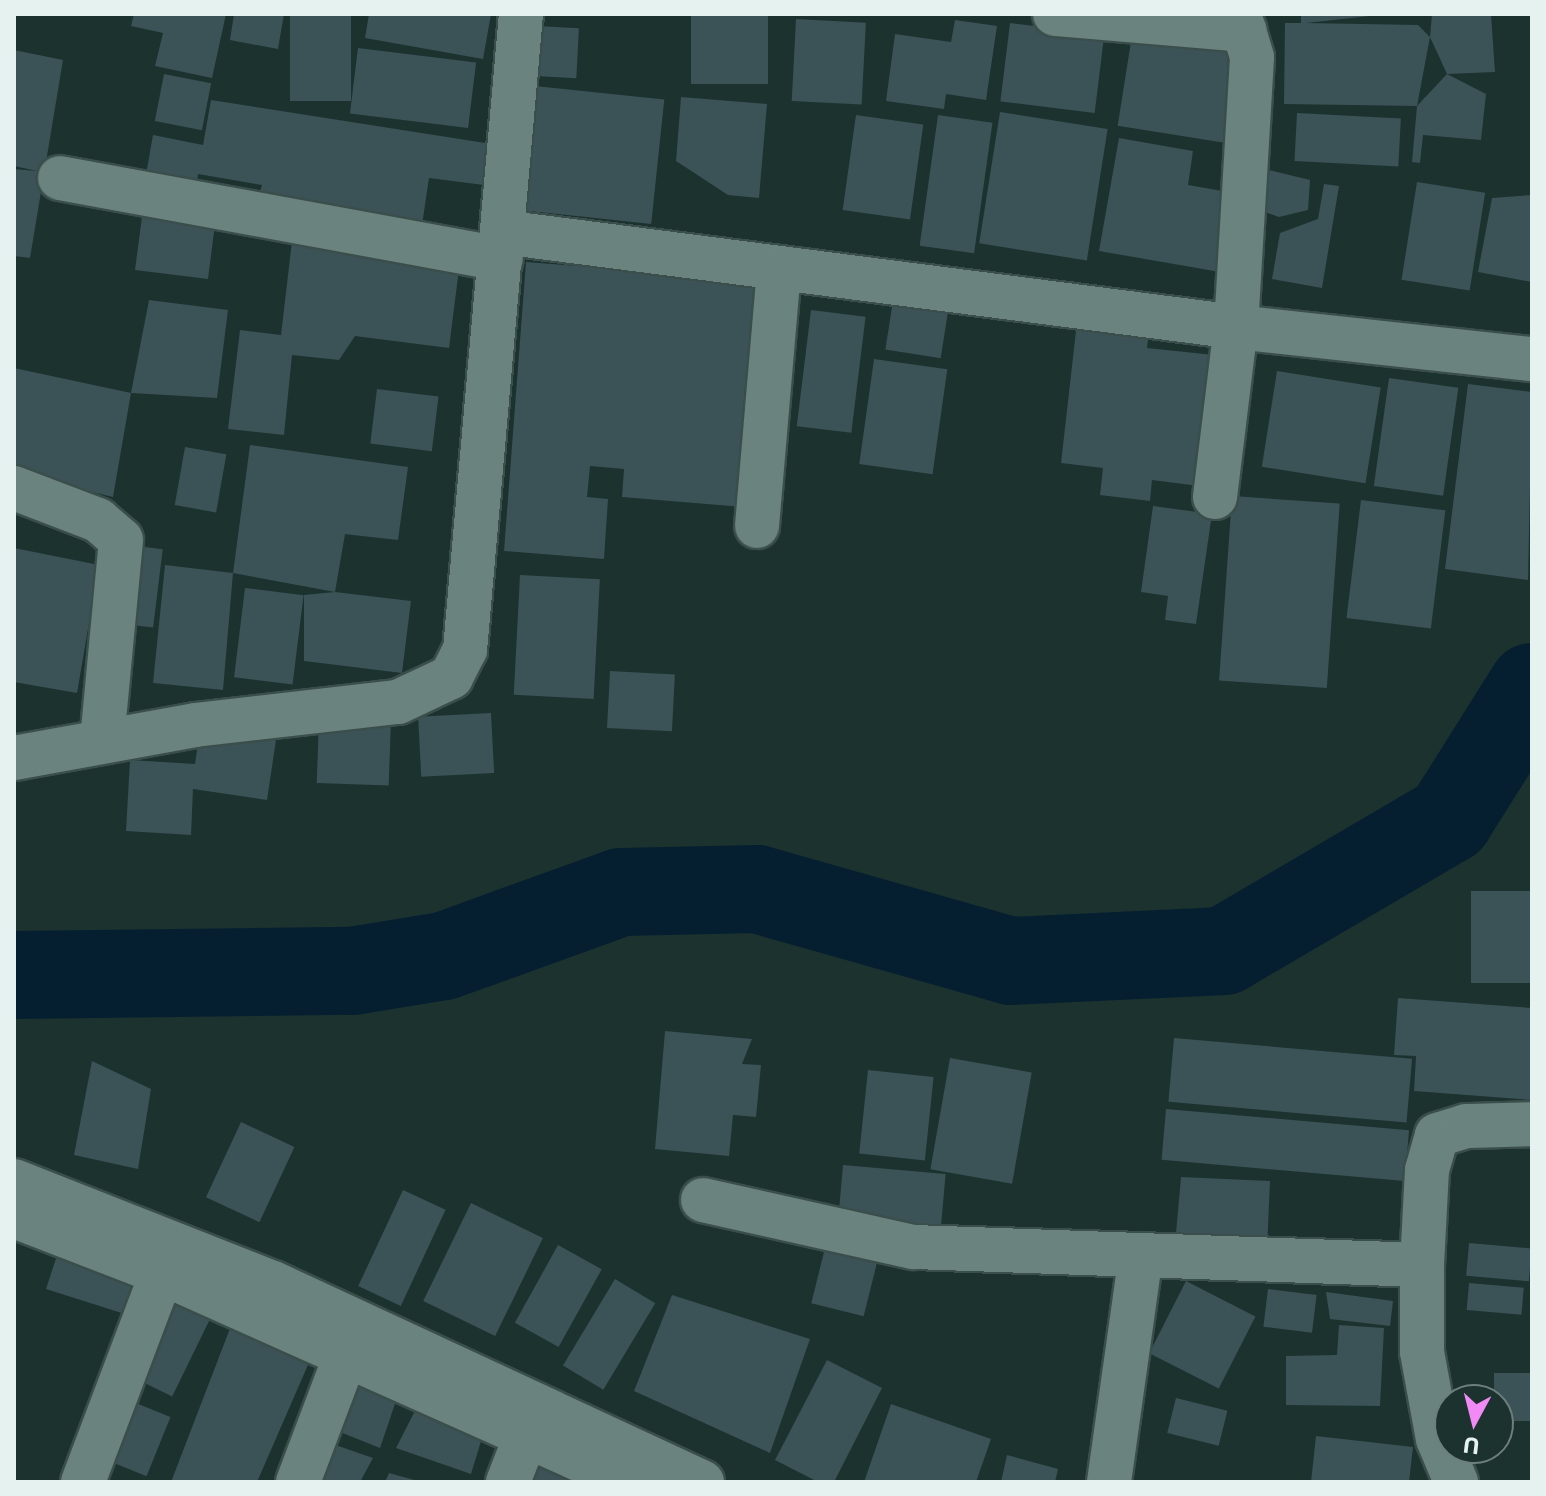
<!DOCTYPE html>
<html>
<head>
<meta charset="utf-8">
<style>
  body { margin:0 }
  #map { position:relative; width:1546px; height:1496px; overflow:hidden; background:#1c322f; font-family:Commissioner,sans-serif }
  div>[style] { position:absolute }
  .river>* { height:88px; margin:-44px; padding:0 44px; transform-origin:44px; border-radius:44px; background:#051f30 }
  .building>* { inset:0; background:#3b5257; transform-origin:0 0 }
  .roads { filter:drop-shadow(2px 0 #3a4e4b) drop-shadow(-2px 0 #3a4e4b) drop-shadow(0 2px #3a4e4b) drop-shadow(0 -2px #3a4e4b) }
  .minor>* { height:44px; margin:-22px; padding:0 22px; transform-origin:22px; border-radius:22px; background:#6a837e }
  span { translate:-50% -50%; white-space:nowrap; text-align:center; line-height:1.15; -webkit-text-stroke:7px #1c322f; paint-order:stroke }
  .frame { position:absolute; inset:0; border:16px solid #e5f2f0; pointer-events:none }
  .north { position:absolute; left:1434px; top:1384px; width:80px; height:80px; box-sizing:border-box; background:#1c322f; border:2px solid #6c7f7c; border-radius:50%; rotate:187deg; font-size:22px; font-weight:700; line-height:32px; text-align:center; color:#e5f2f0 }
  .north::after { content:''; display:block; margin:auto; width:28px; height:36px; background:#f18af4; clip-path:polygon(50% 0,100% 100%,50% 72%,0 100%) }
</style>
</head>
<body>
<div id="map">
  <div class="river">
    <div style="left:14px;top:975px;width:338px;rotate:-0.7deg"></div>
    <div style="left:352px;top:971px;width:93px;rotate:-9.3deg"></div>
    <div style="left:444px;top:956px;width:188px;rotate:-19.9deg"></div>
    <div style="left:621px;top:892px;width:136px;rotate:-1.3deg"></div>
    <div style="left:757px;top:889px;width:264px;rotate:15.8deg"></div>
    <div style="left:1011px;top:961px;width:213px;rotate:-2.7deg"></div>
    <div style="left:1224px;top:951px;width:261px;rotate:-30.4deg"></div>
    <div style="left:1449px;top:819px;width:156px;rotate:-57.8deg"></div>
  </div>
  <div class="building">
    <div style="clip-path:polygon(134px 14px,226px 14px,212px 78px,155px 66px,163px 33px,131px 26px)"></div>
    <div style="clip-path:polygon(234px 14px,284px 14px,278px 49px,230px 40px)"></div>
    <div style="left:290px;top:14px;width:61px;height:87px"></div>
    <div style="clip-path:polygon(369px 14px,491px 14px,483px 59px,365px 38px)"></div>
    <div style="left:691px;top:14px;width:77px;height:70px"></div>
    <div style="clip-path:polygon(1301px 14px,1388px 14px,1306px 23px,1418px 25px,1430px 37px,1432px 14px,1491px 14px,1495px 72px,1447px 74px,1486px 94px,1481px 140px,1423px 135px,1420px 163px,1412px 162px,1417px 106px,1447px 74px,1430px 37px,1417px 106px,1284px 104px,1285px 23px,1301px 23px)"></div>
    <div style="left:796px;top:19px;width:70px;height:82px;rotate:3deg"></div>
    <div style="clip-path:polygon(955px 20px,997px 26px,986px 100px,946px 94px,944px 109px,886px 101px,895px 34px,951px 42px)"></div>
    <div style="left:1010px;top:23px;width:95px;height:79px;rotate:7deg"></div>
    <div style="left:537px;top:26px;width:42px;height:50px;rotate:3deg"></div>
    <div style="left:1133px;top:29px;width:108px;height:98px;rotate:9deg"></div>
    <div style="left:358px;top:48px;width:119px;height:66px;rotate:7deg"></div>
    <div style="clip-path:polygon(14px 50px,63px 60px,30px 258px,14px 256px,14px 169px,37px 171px,14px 166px)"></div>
    <div style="left:164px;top:74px;width:48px;height:48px;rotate:11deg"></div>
    <div style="left:535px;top:86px;width:130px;height:125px;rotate:6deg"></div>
    <div style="clip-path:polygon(681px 97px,767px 104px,759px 198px,728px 195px,676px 161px)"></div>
    <div style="clip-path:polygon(211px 100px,498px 145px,492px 186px,429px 178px,422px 225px,257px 201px,262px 185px,198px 174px,196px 191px,145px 180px,153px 135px,203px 145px)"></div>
    <div style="left:1000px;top:112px;width:109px;height:133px;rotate:9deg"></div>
    <div style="left:1297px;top:113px;width:104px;height:48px;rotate:3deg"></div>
    <div style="left:856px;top:115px;width:68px;height:96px;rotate:8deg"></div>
    <div style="left:938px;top:115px;width:55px;height:132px;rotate:8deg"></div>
    <div style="clip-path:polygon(1119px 138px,1193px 151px,1188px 185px,1234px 193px,1220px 272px,1099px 251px)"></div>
    <div style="clip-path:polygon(1261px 168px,1310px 180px,1308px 210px,1279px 217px,1262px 211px)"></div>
    <div style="left:1417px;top:182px;width:69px;height:99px;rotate:9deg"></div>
    <div style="clip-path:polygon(1324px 184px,1339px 186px,1322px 288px,1272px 279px,1280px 233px,1318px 219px)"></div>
    <div style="clip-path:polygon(145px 194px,215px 224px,208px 279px,135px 270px)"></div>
    <div style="clip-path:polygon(1532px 195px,1532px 282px,1478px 272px,1492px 198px)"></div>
    <div style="clip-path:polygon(292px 241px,460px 261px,449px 348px,355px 336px,339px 360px,292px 355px,284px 435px,228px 429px,240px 330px,281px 335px)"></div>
    <div style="clip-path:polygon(526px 262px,761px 280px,743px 507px,622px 497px,624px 469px,590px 466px,587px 497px,608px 499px,604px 559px,504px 551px)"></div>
    <div style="clip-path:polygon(149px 300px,228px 310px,217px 398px,131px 393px,113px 497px,14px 473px,14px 368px,131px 393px)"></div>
    <div style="left:893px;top:301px;width:56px;height:49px;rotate:9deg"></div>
    <div style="left:811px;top:310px;width:55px;height:117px;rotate:7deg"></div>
    <div style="clip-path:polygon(1078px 313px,1150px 322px,1147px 348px,1214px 355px,1199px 486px,1152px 480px,1150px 501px,1100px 495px,1103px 468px,1061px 463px)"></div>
    <div style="left:874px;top:359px;width:74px;height:106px;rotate:8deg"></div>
    <div style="left:1277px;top:371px;width:105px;height:97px;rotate:9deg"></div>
    <div style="left:1389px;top:378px;width:70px;height:109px;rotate:8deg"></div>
    <div style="clip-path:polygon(1468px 384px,1532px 392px,1528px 580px,1445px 569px)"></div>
    <div style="left:377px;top:389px;width:62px;height:55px;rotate:7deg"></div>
    <div style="clip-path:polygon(250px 445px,408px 467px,398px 540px,326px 532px,345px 534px,335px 592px,411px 601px,402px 673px,304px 661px,304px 595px,335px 592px,233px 573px,223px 690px,153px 683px,165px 565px,233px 573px)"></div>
    <div style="left:185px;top:447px;width:42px;height:59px;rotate:10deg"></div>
    <div style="left:1232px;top:496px;width:108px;height:185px;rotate:4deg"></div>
    <div style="left:1361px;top:500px;width:85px;height:119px;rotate:7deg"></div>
    <div style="clip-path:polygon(1153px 506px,1212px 514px,1196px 624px,1165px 620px,1168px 596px,1141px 592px)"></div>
    <div style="left:129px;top:545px;width:34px;height:79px;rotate:7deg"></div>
    <div style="clip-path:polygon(14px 548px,99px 565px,77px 693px,14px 682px)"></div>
    <div style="left:520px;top:575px;width:80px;height:120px;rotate:3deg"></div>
    <div style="left:245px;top:588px;width:59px;height:90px;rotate:7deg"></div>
    <div style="left:610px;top:671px;width:65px;height:57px;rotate:3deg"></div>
    <div style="left:491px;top:713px;width:60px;height:73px;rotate:87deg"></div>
    <div style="left:319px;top:718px;width:72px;height:65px;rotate:2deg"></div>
    <div style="clip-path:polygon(200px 729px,276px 740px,267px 800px,193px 789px,191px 835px,126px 831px,130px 760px,195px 764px)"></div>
    <div style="left:1471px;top:891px;width:61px;height:92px"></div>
    <div style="clip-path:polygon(1398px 998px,1532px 1008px,1532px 1100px,1414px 1091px,1416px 1056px,1394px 1055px)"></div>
    <div style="clip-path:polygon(665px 1031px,752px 1039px,742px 1064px,761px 1065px,756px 1117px,733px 1115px,729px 1156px,655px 1149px)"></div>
    <div style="left:1174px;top:1038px;width:239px;height:64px;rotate:5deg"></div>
    <div style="left:950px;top:1058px;width:83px;height:113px;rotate:10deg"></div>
    <div style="clip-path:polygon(92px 1061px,151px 1089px,138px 1169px,74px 1155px)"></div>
    <div style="left:868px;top:1070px;width:66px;height:84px;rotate:6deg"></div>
    <div style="left:1166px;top:1109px;width:244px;height:51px;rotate:5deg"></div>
    <div style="left:241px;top:1122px;width:59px;height:83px;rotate:25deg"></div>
    <div style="left:843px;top:1165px;width:103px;height:53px;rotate:5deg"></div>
    <div style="clip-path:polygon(1181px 1177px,1270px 1181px,1267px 1249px,1176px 1233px)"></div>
    <div style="left:403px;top:1190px;width:47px;height:106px;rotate:25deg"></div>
    <div style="left:471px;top:1203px;width:80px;height:109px;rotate:26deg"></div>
    <div style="clip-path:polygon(61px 1243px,138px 1282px,131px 1316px,46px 1289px)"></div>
    <div style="left:1469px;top:1243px;width:63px;height:33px;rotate:5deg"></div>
    <div style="left:826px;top:1244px;width:54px;height:61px;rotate:14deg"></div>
    <div style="left:558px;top:1245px;width:50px;height:89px;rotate:29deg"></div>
    <div style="left:615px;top:1279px;width:47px;height:101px;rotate:31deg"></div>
    <div style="left:1186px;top:1281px;width:78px;height:81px;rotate:27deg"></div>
    <div style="left:1469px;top:1283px;width:55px;height:27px;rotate:5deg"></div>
    <div style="left:1268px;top:1289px;width:49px;height:38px;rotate:7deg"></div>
    <div style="left:168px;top:1291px;width:50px;height:93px;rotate:26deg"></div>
    <div style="clip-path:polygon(1326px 1292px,1393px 1301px,1390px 1326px,1330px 1319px)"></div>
    <div style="clip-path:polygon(672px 1295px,810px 1339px,770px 1453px,634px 1391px)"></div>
    <div style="clip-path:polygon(234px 1318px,311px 1358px,257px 1482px,171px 1482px)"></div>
    <div style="clip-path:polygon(1339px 1325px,1384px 1328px,1380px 1406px,1286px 1405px,1286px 1356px,1337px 1355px)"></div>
    <div style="clip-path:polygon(827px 1360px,882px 1388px,834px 1482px,818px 1482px,775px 1460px)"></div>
    <div style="clip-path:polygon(360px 1367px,397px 1398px,380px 1448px,330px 1428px)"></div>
    <div style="left:1532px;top:1373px;width:48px;height:38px;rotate:90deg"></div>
    <div style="left:1176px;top:1398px;width:53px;height:36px;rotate:14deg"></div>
    <div style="left:126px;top:1399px;width:48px;height:64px;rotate:22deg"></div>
    <div style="clip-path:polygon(420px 1401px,485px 1428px,471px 1474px,396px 1448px)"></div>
    <div style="clip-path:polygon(891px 1404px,991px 1439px,976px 1482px,864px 1482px)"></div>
    <div style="clip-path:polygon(1316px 1436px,1413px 1447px,1409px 1482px,1311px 1482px)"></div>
    <div style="clip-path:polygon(324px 1441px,373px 1458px,360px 1482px,308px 1482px)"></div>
    <div style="clip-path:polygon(536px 1455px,571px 1478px,569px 1482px,521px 1482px)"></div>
    <div style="clip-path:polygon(1007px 1455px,1058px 1469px,1055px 1482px,1001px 1482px)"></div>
    <div style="clip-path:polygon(389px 1473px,418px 1481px,418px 1482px,385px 1482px)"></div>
  </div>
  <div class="roads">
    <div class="minor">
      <div style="left:1055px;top:14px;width:190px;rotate:4.8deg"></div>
      <div style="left:60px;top:178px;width:448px;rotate:10.4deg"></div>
      <div style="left:502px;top:232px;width:740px;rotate:7.37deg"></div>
      <div style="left:1236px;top:327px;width:298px;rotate:6.2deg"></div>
      <div style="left:14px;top:488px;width:90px;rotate:20.9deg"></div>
      <div style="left:98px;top:520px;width:30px;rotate:41deg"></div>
      <div style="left:121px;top:540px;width:202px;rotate:95.4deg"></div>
      <div style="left:1215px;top:497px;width:171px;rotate:-83deg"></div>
      <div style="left:1236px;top:327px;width:270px;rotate:-86.6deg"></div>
      <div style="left:1252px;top:57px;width:45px;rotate:-106.8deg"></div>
      <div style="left:757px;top:526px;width:258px;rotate:-85.1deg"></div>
      <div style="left:14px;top:758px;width:184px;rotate:-10.3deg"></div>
      <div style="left:195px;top:725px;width:204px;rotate:-6.5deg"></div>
      <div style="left:398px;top:702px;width:59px;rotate:-25.3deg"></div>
      <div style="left:451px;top:677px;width:30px;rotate:-63deg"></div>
      <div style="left:465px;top:650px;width:638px;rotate:-84.97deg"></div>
      <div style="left:14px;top:1181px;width:278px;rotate:21.5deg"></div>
      <div style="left:273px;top:1283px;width:473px;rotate:24.9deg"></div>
      <div style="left:703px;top:1200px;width:216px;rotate:12.6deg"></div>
      <div style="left:914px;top:1247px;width:508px;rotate:2.03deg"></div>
      <div style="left:1422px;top:1265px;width:87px;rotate:90deg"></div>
      <div style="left:1422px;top:1352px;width:88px;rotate:79.6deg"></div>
      <div style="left:1438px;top:1439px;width:47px;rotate:67.3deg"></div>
      <div style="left:14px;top:1216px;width:159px;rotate:21.1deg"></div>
      <div style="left:162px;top:1273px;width:513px;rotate:24.06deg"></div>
      <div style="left:1422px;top:1265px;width:95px;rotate:-87deg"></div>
      <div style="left:1427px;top:1170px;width:36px;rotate:-74deg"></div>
      <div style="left:1437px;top:1135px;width:30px;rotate:-17deg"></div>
      <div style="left:1466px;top:1126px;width:66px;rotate:-1.7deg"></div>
      <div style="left:83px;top:1482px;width:223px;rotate:-69.3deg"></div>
      <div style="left:298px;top:1482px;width:136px;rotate:-69.3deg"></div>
      <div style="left:508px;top:1482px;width:49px;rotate:-68.6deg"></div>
      <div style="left:1109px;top:1482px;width:229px;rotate:-82deg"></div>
    </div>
  </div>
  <div class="frame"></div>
  <div class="north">U</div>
</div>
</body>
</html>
